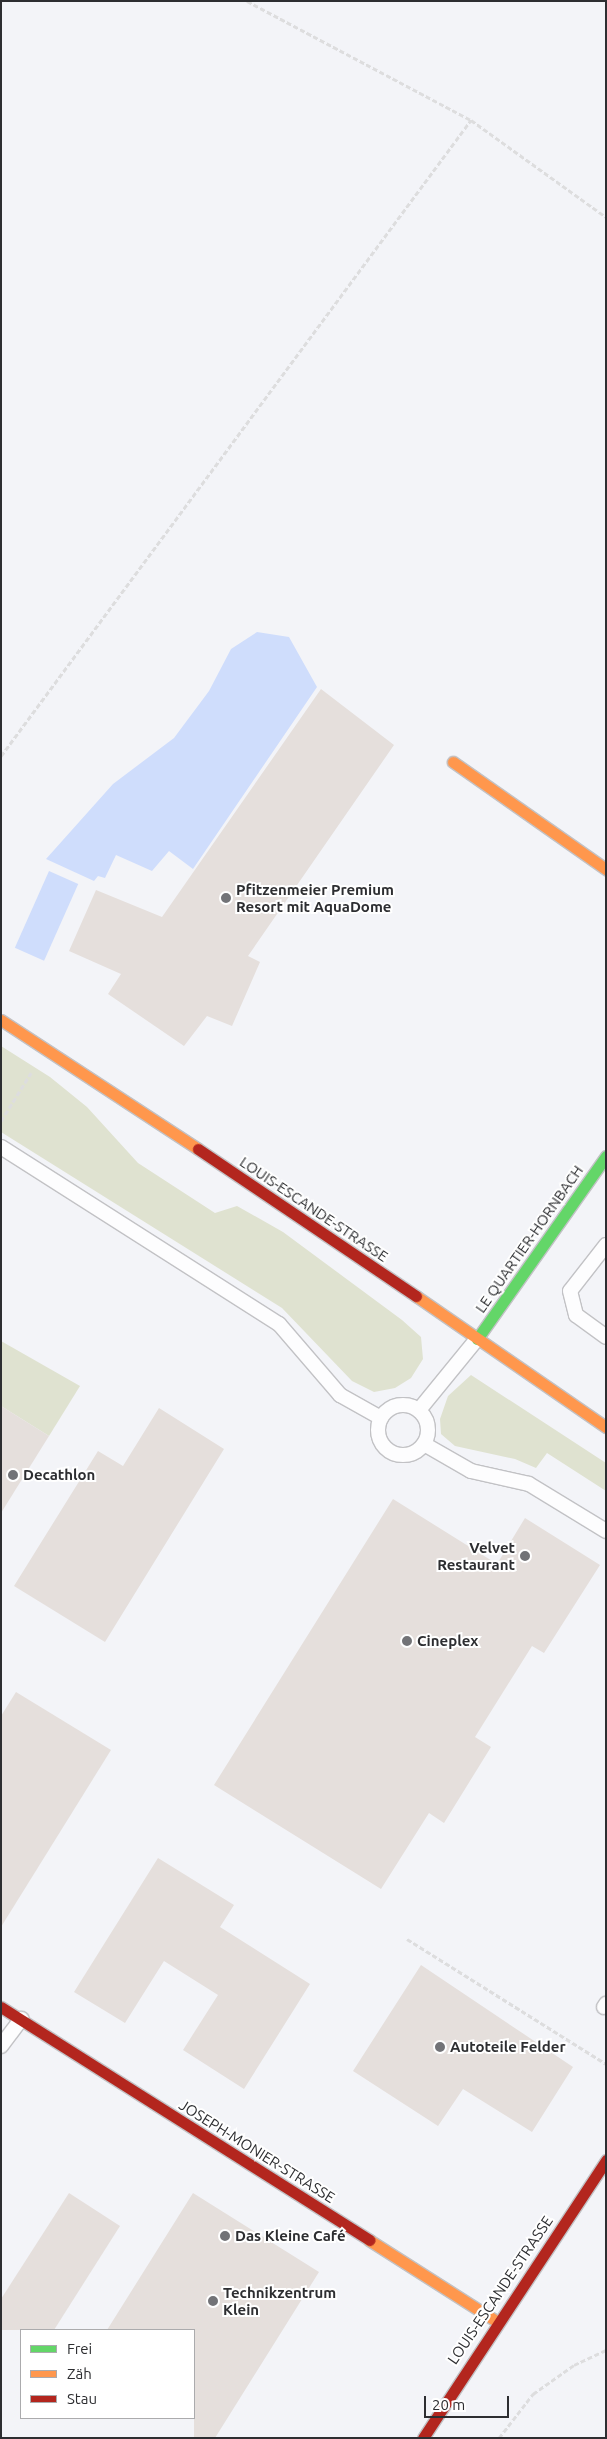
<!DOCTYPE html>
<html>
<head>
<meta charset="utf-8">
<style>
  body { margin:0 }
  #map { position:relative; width:607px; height:2439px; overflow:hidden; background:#f3f4f8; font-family:Ubuntu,sans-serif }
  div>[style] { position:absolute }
  .green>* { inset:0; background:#dfe2d0 }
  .water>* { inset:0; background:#cfddfc; transform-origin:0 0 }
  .building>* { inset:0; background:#e5dfdc }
  .path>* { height:3px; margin-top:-1.5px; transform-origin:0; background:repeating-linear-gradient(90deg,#ddddde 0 5px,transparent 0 7.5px) }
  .roads { filter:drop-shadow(1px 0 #c2c2c5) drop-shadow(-1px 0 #c2c2c5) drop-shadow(0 1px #c2c2c5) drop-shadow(0 -1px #c2c2c5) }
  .lane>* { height:14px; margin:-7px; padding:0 7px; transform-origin:7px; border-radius:7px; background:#fdfdfe }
  .lane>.ring { margin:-7px; padding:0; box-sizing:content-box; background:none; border:14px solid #fdfdfe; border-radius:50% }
  .fast>* { height:11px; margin:-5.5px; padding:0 5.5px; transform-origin:5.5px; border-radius:5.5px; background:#63d668 }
  .slow>* { height:11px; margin:-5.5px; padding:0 5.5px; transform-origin:5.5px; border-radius:5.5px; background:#ff974d }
  .jam>* { height:11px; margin:-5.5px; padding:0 5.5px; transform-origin:5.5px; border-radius:5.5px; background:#b3261e }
  .dots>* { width:14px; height:14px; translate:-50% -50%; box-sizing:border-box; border:2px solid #fff; border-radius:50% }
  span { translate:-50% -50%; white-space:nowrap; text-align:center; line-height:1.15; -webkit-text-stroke:4px #fff; paint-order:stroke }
  .poi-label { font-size:15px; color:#2d2e31; font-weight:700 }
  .left { translate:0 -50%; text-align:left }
  .right { translate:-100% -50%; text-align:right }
  .street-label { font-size:15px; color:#2d2e31 }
  .frame { position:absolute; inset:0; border:2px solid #2d2e31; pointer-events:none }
  .legend { position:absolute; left:20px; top:2329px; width:175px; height:90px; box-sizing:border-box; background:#fff; border:1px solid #ababad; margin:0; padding:6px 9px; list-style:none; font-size:15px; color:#2d2e31 }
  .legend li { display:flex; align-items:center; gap:10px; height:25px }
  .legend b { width:25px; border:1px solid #ababad }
  .scale { position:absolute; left:424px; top:2396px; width:85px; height:22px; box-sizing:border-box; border:2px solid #2d2e31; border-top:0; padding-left:6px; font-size:15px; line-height:18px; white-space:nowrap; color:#2d2e31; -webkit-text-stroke:4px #fff; paint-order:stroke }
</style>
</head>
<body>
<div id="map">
  <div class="green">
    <div style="clip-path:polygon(1px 1046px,50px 1077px,87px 1107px,138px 1163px,215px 1213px,237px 1206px,283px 1232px,402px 1320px,421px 1337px,423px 1359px,411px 1378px,395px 1388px,374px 1392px,352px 1381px,282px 1308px,1px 1132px)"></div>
    <div style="clip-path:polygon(1px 1341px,80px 1386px,49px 1436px,1px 1406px)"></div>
    <div style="clip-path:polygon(471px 1375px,606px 1463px,606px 1491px,547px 1453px,536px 1468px,515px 1459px,455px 1446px,441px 1434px,440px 1419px,448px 1396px)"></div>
  </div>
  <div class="water">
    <div style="clip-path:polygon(257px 632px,289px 637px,317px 687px,193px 869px,169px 851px,152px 871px,116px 855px,105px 878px,98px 876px,94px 881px,46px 859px,113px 784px,174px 738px,209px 691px,231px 649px)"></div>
    <div style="left:49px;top:871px;width:32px;height:84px;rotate:24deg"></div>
  </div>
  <div class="building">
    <div style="clip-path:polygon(321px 689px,394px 745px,248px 956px,260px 962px,232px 1026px,207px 1016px,184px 1046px,108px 994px,121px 974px,69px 951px,96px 890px,162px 917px)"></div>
    <div style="clip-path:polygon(1px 1406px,49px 1436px,1px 1513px)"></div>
    <div style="clip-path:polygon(159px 1408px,224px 1449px,105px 1642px,14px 1586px,98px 1451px,123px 1466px)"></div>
    <div style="clip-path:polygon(393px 1499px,497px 1564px,525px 1518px,600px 1565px,544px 1653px,532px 1646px,475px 1737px,491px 1747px,444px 1823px,429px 1813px,381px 1889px,214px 1785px)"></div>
    <div style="clip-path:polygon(16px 1692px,111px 1750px,1px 1927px,1px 1716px)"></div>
    <div style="clip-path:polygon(158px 1858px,234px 1905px,220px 1927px,310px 1984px,244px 2089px,183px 2050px,218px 1995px,164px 1961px,125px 2023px,74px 1992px)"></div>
    <div style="clip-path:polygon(421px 1965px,573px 2067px,532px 2132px,463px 2089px,438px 2126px,353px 2071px)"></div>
    <div style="clip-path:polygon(69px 2193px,120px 2226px,54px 2330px,1px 2330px,1px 2299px)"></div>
    <div style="clip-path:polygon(193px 2193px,319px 2272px,215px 2438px,194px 2438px,194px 2330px,107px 2330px)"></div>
  </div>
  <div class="path">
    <div style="left:247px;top:1px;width:254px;rotate:28deg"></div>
    <div style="left:471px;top:120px;width:166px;rotate:35.7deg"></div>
    <div style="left:1px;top:756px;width:791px;rotate:-53.54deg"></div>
    <div style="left:1px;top:1121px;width:57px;rotate:-58deg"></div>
    <div style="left:407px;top:1939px;width:235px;rotate:32.1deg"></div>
    <div style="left:499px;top:2438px;width:56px;rotate:-52.3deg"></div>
    <div style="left:533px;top:2394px;width:50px;rotate:-35.3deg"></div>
    <div style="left:574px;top:2365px;width:35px;rotate:-25deg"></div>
  </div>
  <div class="roads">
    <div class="lane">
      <div style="left:1px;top:1147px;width:330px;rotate:32.5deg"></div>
      <div style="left:279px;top:1324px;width:94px;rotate:49.3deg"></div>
      <div style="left:340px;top:1395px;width:47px;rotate:29.3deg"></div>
      <div style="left:606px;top:1245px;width:58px;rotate:128deg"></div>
      <div style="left:570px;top:1291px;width:25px;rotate:76deg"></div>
      <div style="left:576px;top:1315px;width:37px;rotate:36deg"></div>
      <div class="ring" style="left:378px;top:1405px;width:36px;height:36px"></div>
      <div style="left:419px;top:1410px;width:92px;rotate:-50.8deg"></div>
      <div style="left:424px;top:1444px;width:54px;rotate:29.9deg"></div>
      <div style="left:471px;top:1471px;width:59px;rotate:12.6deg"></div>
      <div style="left:529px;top:1484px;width:90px;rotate:31.4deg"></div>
      <div style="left:604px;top:2007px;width:4px;rotate:-56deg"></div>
      <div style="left:1px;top:2046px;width:34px;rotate:-53deg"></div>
    </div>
    <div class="fast">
      <div style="left:477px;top:1339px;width:224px;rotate:-54.8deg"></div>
    </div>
    <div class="slow">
      <div style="left:453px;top:762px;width:187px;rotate:35deg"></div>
      <div style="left:1px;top:1020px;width:235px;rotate:33.2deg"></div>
      <div style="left:416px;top:1296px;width:231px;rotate:34.6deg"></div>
      <div style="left:369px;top:2240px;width:151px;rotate:32.5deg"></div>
    </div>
    <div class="jam">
      <div style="left:198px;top:1149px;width:263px;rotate:34deg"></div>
      <div style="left:1px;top:2007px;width:436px;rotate:32.3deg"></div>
      <div style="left:423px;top:2438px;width:333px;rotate:-56.6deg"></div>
    </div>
  </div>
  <div class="dots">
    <div style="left:226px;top:898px;background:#727377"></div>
    <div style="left:13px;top:1475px;background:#727377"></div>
    <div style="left:525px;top:1556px;background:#727377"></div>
    <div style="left:407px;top:1641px;background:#727377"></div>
    <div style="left:440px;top:2047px;background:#727377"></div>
    <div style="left:225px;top:2236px;background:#727377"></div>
    <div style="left:213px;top:2301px;background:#727377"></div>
  </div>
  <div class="poi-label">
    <span class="left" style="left:236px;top:898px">Pfitzenmeier Premium<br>Resort mit AquaDome</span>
    <span class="left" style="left:23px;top:1475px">Decathlon</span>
    <span class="right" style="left:515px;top:1556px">Velvet<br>Restaurant</span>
    <span class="left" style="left:417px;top:1641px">Cineplex</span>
    <span class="left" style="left:450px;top:2047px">Autoteile Felder</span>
    <span class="left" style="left:235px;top:2236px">Das Kleine Café</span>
    <span class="left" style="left:223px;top:2301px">Technikzentrum<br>Klein</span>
  </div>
  <div class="street-label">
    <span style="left:314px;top:1209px;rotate:34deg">LOUIS-ESCANDE-STRASSE</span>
    <span style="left:529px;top:1239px;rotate:-55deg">LE QUARTIER-HORNBACH</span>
    <span style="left:257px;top:2151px;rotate:32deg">JOSEPH-MONIER-STRASSE</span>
    <span style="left:500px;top:2290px;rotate:-56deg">LOUIS-ESCANDE-STRASSE</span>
  </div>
  <div class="frame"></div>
  <ul class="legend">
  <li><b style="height:6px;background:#63d668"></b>Frei</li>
  <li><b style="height:6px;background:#ff974d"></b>Zäh</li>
  <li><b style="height:6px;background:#b3261e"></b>Stau</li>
  </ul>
  <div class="scale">20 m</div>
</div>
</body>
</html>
